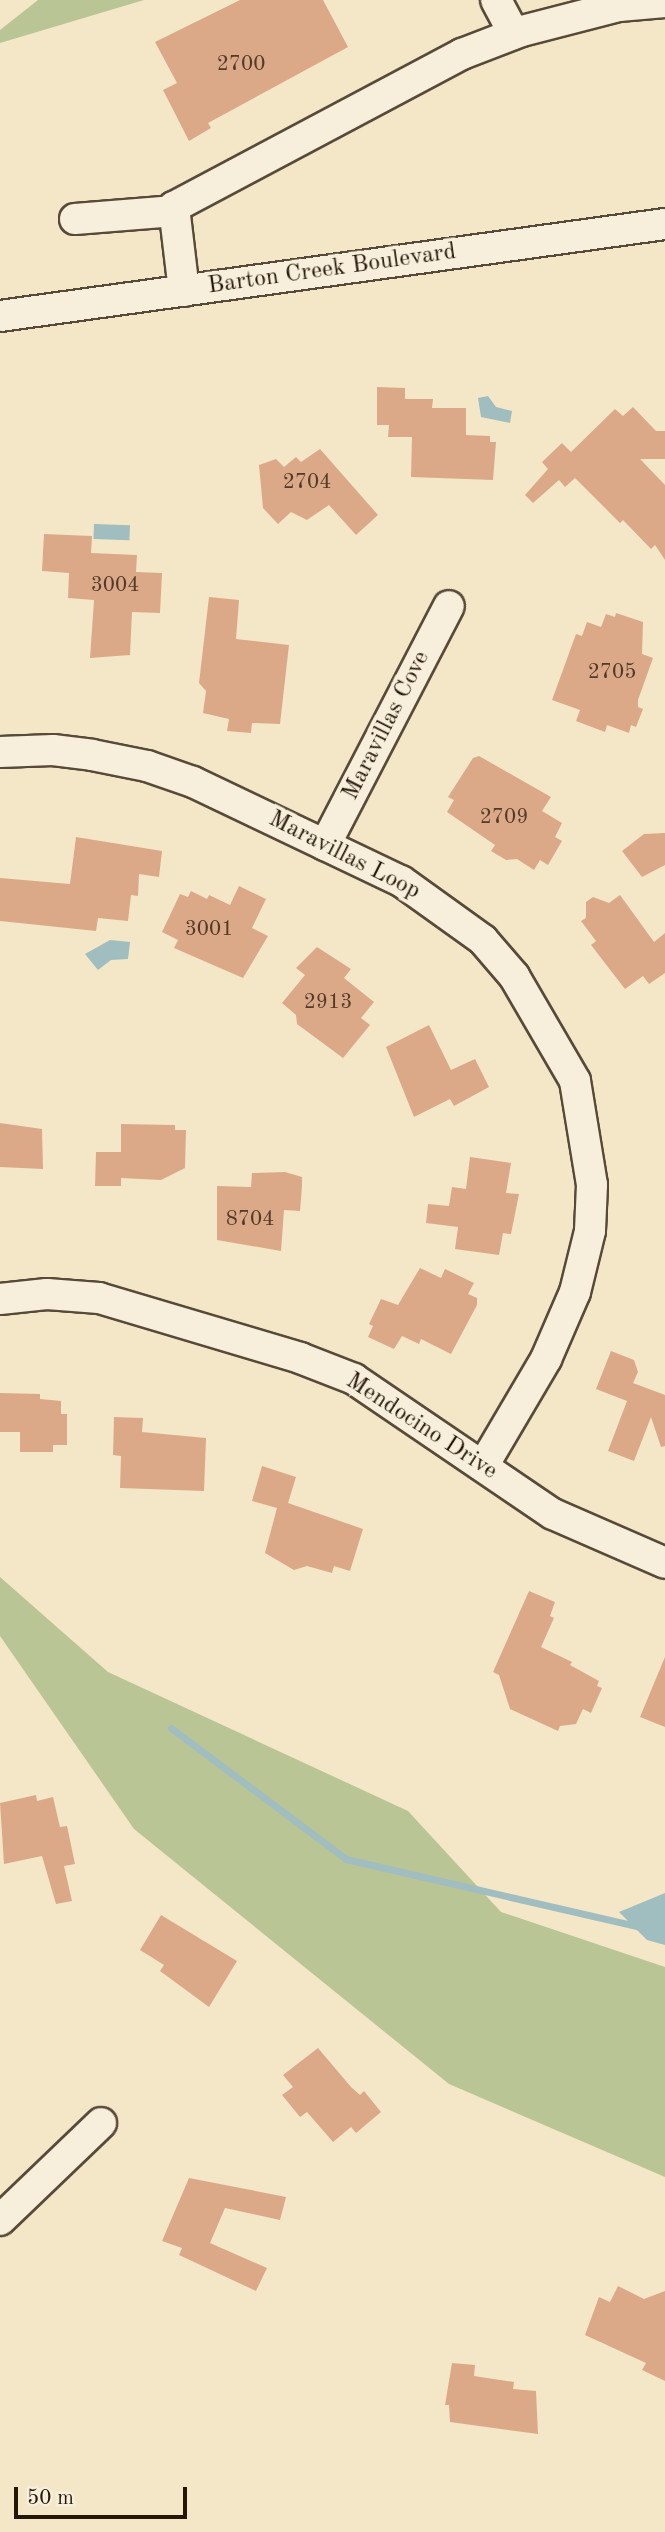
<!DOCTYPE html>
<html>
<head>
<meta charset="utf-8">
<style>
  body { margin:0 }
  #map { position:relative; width:665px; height:2532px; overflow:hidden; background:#f3e7c7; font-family:"Old Standard TT",serif }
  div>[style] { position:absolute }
  .green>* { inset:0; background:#bac596 }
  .water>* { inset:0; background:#a0bdbf; transform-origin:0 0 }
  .stream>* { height:7px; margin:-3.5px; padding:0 3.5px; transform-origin:3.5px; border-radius:3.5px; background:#a0bdbf }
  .building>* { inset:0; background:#dca988 }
  .roads { filter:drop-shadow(2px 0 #584a38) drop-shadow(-2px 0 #584a38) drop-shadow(0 2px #584a38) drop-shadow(0 -2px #584a38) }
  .minor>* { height:30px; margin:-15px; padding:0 15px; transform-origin:15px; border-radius:15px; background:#f7efdb }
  span { translate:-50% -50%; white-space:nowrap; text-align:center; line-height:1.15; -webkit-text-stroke:7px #f7efdb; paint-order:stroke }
  .number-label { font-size:21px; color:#523b28 }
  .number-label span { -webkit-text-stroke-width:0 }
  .street-label { font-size:24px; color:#241608 }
  .scale { position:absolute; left:14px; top:2487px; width:173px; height:32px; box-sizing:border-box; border:4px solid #241608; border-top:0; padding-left:9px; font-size:21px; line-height:24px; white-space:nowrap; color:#241608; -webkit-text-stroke:5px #f7efdb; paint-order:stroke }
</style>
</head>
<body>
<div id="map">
  <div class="green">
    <div style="clip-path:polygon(38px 0,144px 0,0 43px,0 30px)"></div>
    <div style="clip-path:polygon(0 1577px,108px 1672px,408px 1811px,501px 1912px,665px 1967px,665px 2177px,449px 2084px,134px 1829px,0 1636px)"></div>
  </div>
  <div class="water">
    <div style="clip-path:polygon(488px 396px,496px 407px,512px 411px,510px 423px,481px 417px,478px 398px)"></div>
    <div style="left:94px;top:524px;width:36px;height:15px;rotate:2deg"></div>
    <div style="clip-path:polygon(110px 940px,130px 942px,128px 959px,111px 960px,98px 970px,85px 954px)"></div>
    <div style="clip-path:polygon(665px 1893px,665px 1945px,647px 1940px,619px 1912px)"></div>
  </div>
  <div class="stream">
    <div style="left:171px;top:1728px;width:219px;rotate:36.8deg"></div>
    <div style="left:346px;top:1859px;width:303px;rotate:13deg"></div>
  </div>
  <div class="building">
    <div style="clip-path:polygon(240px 0,323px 0,348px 47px,208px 123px,211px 128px,189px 141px,163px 90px,177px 83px,155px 42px)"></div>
    <div style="clip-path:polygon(377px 387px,405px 388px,405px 399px,433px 399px,432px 408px,466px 408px,466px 435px,490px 436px,490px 442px,496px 442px,493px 480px,411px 477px,412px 437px,388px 437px,389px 425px,377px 425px)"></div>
    <div style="clip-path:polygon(633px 407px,656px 431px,665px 431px,665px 459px,640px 459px,665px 485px,665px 560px,655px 545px,651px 549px,623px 520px,620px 523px,575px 478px,565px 487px,559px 480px,533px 503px,525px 495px,548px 469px,542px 462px,562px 443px,571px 452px,615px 409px,623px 416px)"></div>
    <div style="clip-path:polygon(320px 449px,378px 515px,356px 535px,329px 505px,307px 520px,291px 512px,278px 524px,263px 508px,259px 465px,276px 459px,284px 467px,296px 457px,301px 462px)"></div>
    <div style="clip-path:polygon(44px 534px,92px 536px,91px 553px,137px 555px,136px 572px,162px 573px,160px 613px,132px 612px,130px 655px,90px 658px,94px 600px,68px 598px,69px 573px,42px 571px)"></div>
    <div style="clip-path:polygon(209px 597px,239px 600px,236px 639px,289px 645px,280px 724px,252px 723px,251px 733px,227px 731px,229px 719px,203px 713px,206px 691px,199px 683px)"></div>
    <div style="clip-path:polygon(616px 613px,643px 622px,642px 654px,653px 658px,638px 700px,638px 707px,643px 709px,636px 727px,631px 725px,629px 733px,607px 725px,605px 732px,576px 721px,580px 710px,552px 700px,576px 634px,582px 636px,587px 622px,601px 627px,606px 614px,615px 617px)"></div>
    <div style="clip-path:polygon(479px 756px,551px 797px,542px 811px,562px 823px,555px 837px,562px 841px,548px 865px,540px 860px,534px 870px,517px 859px,506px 860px,491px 851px,495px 845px,447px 812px,454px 800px,448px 797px,473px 758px)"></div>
    <div style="clip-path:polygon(665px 833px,665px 865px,642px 877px,622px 851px,644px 834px)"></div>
    <div style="clip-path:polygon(76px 837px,162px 851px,159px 877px,139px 874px,138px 896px,131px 895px,128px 921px,98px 918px,96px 931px,0 921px,0 878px,70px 884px)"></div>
    <div style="clip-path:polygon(239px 886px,266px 899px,252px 928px,268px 936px,243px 978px,174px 948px,178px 940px,162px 932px,180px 894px,188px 897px,191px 891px,207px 899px,209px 895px,230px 905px)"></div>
    <div style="clip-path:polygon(620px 895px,654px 942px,665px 933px,665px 973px,649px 984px,643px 976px,625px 989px,591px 945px,596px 941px,581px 921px,586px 918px,586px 902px,593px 897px,609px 903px)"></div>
    <div style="clip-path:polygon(317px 947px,351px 969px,344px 978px,374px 1002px,361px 1018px,370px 1025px,343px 1058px,297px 1024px,296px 1015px,282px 1003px,305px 975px,296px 968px)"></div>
    <div style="clip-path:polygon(429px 1025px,451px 1070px,475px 1059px,489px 1087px,454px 1106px,450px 1099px,414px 1117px,386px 1047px)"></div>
    <div style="clip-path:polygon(0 1123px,42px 1129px,43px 1169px,0 1167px)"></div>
    <div style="clip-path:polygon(121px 1124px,175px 1125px,175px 1130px,186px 1130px,185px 1168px,161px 1180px,121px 1178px,121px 1186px,95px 1186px,96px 1152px,121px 1152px)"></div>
    <div style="clip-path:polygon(470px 1157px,511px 1163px,506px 1193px,519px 1194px,511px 1234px,503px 1233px,499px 1255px,455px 1249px,458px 1227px,426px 1223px,428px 1204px,449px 1206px,452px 1187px,466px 1189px)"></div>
    <div style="clip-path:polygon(285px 1172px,302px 1177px,302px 1186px,300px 1211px,284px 1210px,281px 1251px,217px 1240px,217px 1186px,251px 1187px,252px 1173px)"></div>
    <div style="clip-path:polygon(420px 1268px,441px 1278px,445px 1269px,474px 1283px,468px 1294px,477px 1298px,477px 1305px,451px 1354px,421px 1339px,419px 1344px,402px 1336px,394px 1349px,368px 1337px,373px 1326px,369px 1324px,381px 1299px,398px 1305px)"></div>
    <div style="clip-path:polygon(611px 1351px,634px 1360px,638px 1372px,633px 1383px,665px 1395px,665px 1446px,661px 1447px,651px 1417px,634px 1461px,608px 1451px,627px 1401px,596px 1389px)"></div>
    <div style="clip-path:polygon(0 1393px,40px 1394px,40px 1399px,61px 1401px,61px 1414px,67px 1414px,67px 1445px,53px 1445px,53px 1452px,20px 1452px,20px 1432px,0 1432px)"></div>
    <div style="clip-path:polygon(114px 1417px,143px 1418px,142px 1432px,206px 1438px,204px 1491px,120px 1488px,121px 1456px,113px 1455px)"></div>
    <div style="clip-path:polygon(262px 1466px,296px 1477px,288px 1503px,363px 1529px,350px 1571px,334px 1566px,332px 1573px,307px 1566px,294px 1570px,265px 1553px,277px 1508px,252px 1501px)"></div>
    <div style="clip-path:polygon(529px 1591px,555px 1602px,550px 1616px,554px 1618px,541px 1647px,572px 1662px,570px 1665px,599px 1681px,597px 1686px,602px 1688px,591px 1713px,583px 1709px,576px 1724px,560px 1726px,558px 1731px,510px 1709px,499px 1675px,493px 1672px)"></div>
    <div style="clip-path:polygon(665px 1657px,665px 1727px,640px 1717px)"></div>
    <div style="clip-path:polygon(36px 1795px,37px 1801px,53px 1797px,60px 1827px,67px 1826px,75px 1864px,64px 1866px,72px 1901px,56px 1904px,42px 1856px,4px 1864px,0 1803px)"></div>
    <div style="clip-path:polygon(161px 1915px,237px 1961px,209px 2007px,160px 1971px,164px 1965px,140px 1950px)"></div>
    <div style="clip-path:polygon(318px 2048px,351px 2087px,360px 2095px,364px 2091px,381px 2112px,356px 2133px,351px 2127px,333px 2142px,307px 2112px,300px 2117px,282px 2095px,293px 2087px,283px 2075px)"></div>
    <div style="clip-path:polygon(189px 2178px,286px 2197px,280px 2220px,225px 2208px,210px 2243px,267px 2268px,256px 2291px,179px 2255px,182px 2248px,162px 2241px)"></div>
    <div style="clip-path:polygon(618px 2286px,644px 2299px,665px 2291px,665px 2381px,642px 2370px,646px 2363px,585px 2335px,599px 2297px,610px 2302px)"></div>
    <div style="clip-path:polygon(452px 2363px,475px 2365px,474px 2376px,514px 2382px,513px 2389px,536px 2391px,538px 2434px,450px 2422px,449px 2405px,445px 2405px)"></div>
  </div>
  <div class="roads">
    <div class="minor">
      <div style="left:496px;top:0;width:38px;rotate:62deg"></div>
      <div style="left:75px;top:219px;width:100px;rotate:-4.6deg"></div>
      <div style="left:184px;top:291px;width:85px;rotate:-96.8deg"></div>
      <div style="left:174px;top:207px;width:326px;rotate:-28deg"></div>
      <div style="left:462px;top:54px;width:64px;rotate:-21deg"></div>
      <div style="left:522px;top:31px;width:100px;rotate:-14.5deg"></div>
      <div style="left:619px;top:6px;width:46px;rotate:-5deg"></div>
      <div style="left:0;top:316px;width:671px;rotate:-7.88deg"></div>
      <div style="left:0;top:752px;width:53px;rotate:-2.2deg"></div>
      <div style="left:53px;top:750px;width:39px;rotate:7deg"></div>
      <div style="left:92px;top:755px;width:56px;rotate:11.3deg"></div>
      <div style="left:147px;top:766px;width:49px;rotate:19.2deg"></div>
      <div style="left:193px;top:782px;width:230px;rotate:25.5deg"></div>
      <div style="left:401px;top:881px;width:101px;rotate:35.7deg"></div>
      <div style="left:483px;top:940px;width:48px;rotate:49.3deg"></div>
      <div style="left:514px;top:976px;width:121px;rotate:59.8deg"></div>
      <div style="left:575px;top:1081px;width:105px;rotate:80.7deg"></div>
      <div style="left:592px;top:1185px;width:46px;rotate:92.5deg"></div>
      <div style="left:590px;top:1231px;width:63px;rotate:103.8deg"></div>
      <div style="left:575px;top:1292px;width:73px;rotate:113.4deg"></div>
      <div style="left:546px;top:1359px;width:124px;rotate:120.5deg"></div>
      <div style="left:325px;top:845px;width:269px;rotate:-62.6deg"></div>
      <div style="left:0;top:1299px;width:47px;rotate:-6.1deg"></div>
      <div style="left:47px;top:1294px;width:52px;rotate:4.4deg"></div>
      <div style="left:99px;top:1298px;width:210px;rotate:16.6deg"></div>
      <div style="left:300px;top:1358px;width:58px;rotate:21.3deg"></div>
      <div style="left:354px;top:1379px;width:240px;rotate:34.2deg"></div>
      <div style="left:553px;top:1514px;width:122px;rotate:23.6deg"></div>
      <div style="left:0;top:2220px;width:140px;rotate:-43.8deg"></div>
    </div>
  </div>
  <div class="number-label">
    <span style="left:241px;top:65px">2700</span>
    <span style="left:307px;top:483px">2704</span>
    <span style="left:115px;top:586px">3004</span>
    <span style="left:612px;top:673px">2705</span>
    <span style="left:504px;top:818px">2709</span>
    <span style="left:209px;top:930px">3001</span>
    <span style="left:328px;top:1003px">2913</span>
    <span style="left:250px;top:1220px">8704</span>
  </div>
  <div class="street-label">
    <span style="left:332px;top:270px;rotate:-8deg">Barton Creek Boulevard</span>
    <span style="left:387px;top:726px;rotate:-63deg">Maravillas Cove</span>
    <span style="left:344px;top:856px;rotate:27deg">Maravillas Loop</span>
    <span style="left:421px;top:1427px;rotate:33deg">Mendocino Drive</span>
  </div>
  <div class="scale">50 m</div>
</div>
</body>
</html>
